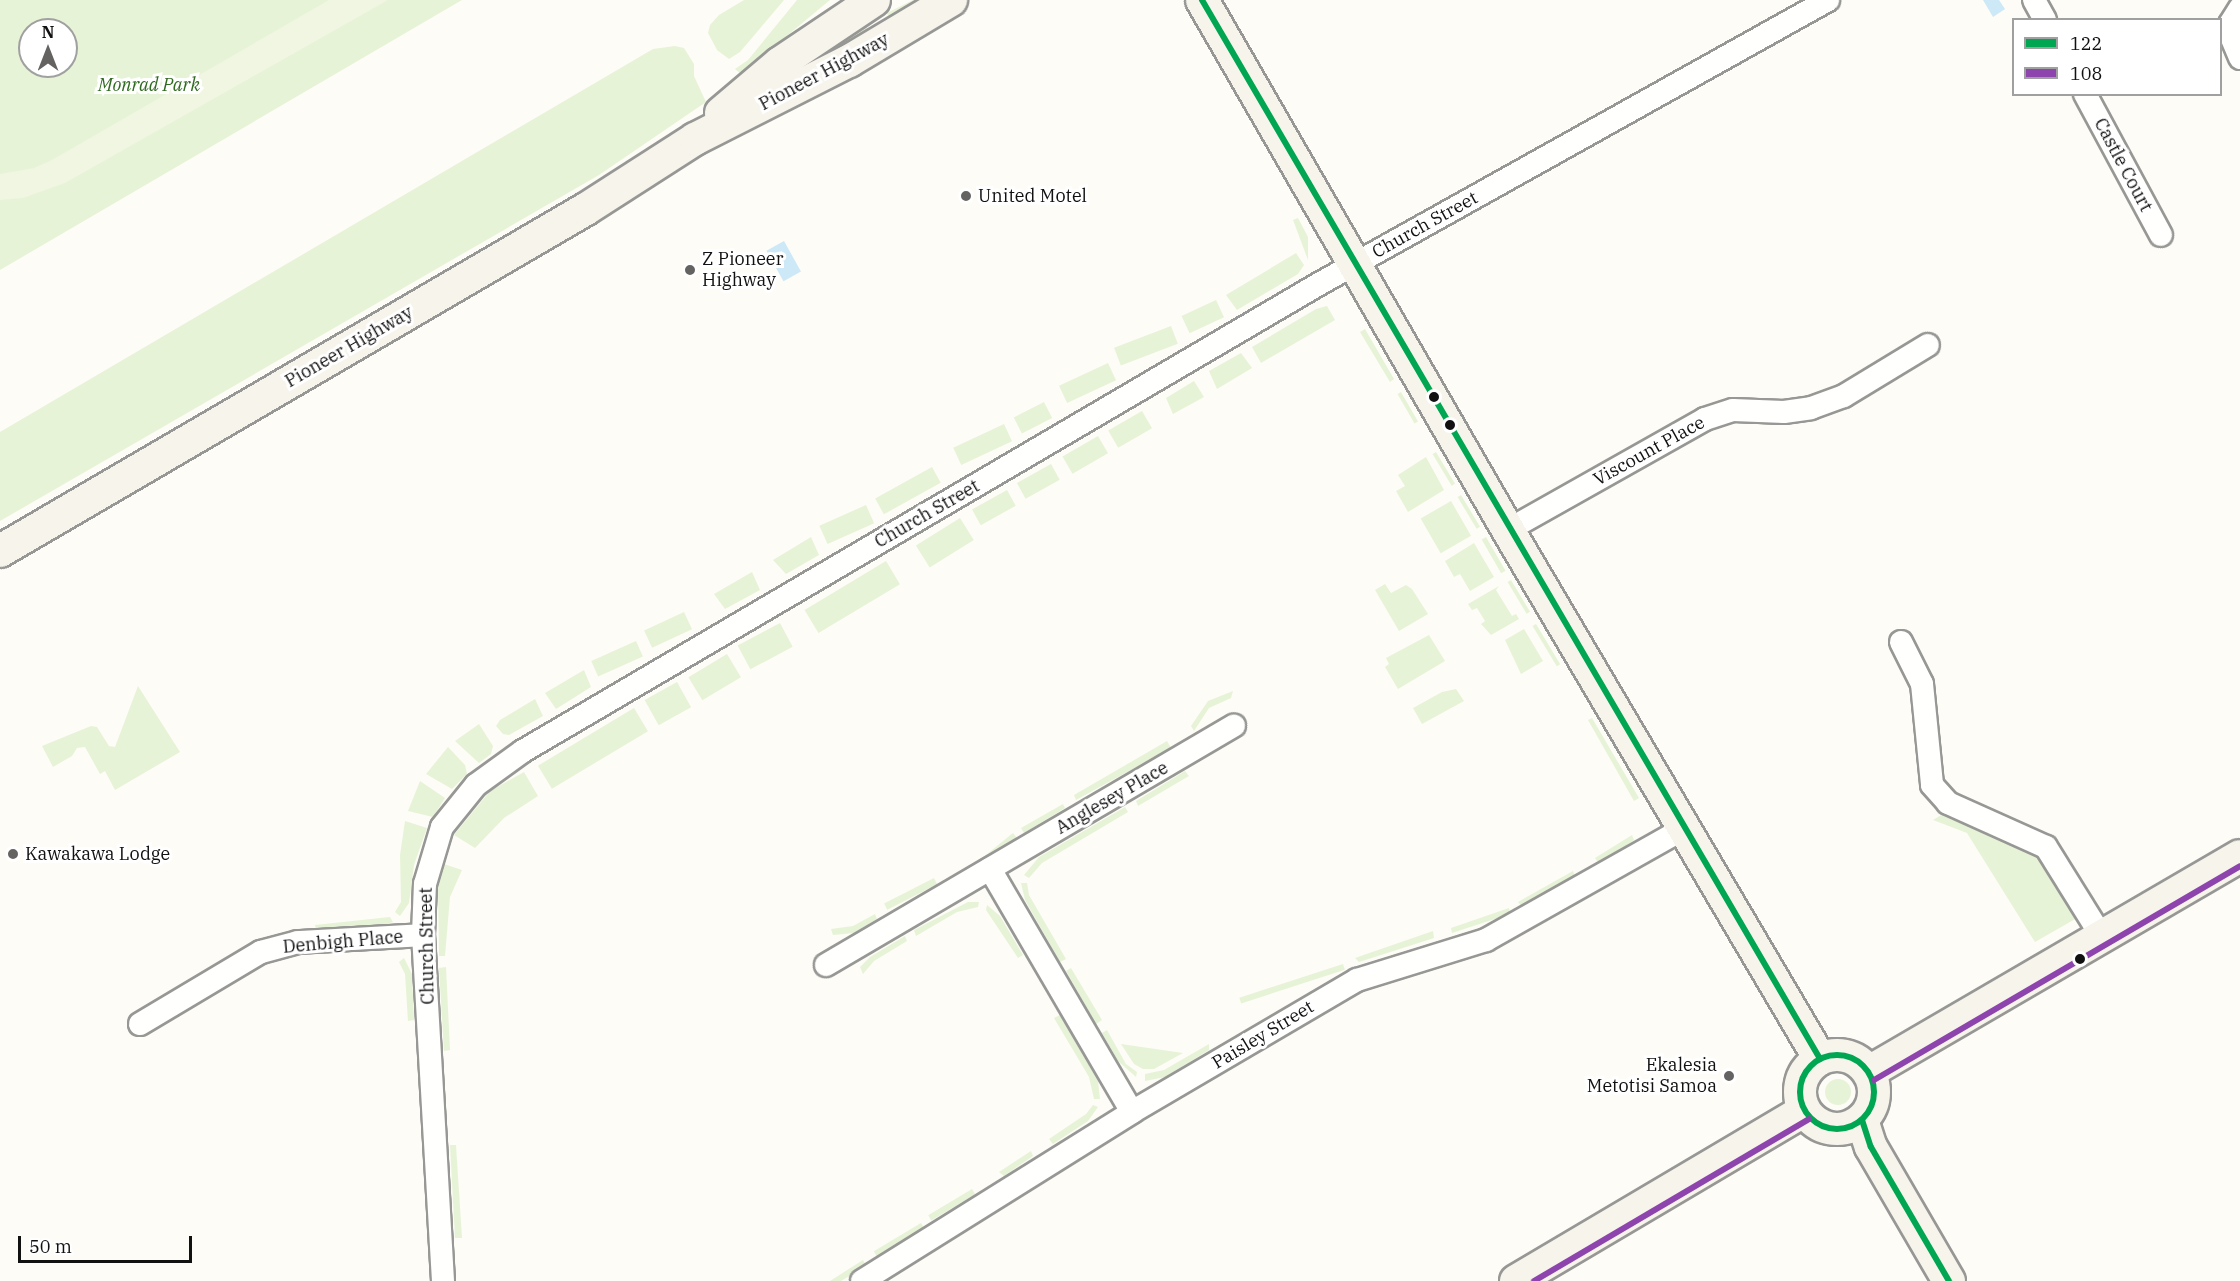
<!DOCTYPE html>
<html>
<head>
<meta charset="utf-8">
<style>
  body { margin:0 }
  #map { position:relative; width:2240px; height:1281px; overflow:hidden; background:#fdfcf7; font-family:"IBM Plex Serif",serif }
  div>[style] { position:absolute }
  .green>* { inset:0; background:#e7f3d7; transform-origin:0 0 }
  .round { border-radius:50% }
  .pitch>* { inset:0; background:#f0f6e1 }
  .water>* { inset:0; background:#cde8f7; transform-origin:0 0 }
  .roads { filter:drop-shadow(2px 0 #979795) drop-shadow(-2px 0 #979795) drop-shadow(0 2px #979795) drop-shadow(0 -2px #979795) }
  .street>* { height:22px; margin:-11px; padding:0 11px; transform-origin:11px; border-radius:11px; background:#fffffe }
  .secondary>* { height:32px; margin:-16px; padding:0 16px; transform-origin:16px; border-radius:16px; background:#f6f4eb }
  .secondary>.ring { margin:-16px; padding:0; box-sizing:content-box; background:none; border:32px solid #f6f4eb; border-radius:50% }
  .bus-1>* { height:6px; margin:-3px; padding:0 3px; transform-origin:3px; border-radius:3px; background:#00a651 }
  .bus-1>.ring { margin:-3px; padding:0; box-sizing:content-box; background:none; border:6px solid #00a651; border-radius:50% }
  .bus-2>* { height:6px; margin:-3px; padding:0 3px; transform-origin:3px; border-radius:3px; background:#8e44ad }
  .dots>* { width:16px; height:16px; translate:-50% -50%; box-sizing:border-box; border:3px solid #fff; border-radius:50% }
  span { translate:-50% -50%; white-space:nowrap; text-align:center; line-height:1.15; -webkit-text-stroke:6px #fff; paint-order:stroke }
  .street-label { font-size:18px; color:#111 }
  .park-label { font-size:18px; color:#2f6b1f; font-style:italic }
  .poi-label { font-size:18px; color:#111 }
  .left { translate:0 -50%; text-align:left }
  .right { translate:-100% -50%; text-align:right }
  .legend { position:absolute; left:2012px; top:18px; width:210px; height:78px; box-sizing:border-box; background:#fff; border:2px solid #a0a0a0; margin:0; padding:8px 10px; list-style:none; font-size:18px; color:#111 }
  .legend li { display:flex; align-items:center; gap:12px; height:30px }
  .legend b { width:30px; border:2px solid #a0a0a0 }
  .north { position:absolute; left:18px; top:18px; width:60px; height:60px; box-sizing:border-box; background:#fff; border:2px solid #a0a0a0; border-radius:50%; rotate:0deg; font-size:16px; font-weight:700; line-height:24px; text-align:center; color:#111 }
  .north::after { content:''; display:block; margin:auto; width:21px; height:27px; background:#646362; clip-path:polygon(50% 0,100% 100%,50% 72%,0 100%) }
  .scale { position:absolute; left:18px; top:1236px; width:174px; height:27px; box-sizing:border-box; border:3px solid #111; border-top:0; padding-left:8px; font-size:18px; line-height:21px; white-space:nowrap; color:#111; -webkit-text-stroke:4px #fff; paint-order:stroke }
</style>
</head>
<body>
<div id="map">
  <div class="green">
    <div style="clip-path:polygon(evenodd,0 0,462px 0,0 270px,0 0,30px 30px,66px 30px,66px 66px,30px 66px,30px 30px)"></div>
    <div style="clip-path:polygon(744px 0,784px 0,740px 52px,729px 59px,717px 50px,708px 33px,710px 25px,719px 15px)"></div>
    <div style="clip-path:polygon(797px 0,830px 0,741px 74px,735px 69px,748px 60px)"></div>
    <div style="clip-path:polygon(913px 0,926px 0,890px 21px,887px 13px)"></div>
    <div style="clip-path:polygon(864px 25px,871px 32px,781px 82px)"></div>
    <div style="clip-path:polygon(675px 46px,684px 48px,694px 64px,694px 76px,706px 102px,599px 175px,0 521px,0 432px,653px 49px)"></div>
    <div style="clip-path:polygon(1298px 218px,1308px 237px,1308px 260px,1293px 220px)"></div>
    <div style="clip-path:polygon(1296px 253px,1304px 265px,1298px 274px,1237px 310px,1226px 295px)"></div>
    <div style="left:1216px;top:300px;width:19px;height:38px;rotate:65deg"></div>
    <div style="clip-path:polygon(1327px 306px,1335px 320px,1261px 363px,1252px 347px,1316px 309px)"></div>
    <div style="left:1171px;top:326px;width:19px;height:61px;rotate:69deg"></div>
    <div style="clip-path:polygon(1365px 329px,1394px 379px,1390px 382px,1360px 332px)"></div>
    <div style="clip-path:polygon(1241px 353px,1252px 368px,1217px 389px,1209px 371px)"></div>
    <div style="left:1108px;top:363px;width:19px;height:54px;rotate:65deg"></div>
    <div style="clip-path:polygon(1194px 381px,1204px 397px,1173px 414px,1166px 398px)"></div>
    <div style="left:1401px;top:392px;width:34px;height:4px;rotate:60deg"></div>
    <div style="left:1044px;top:402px;width:18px;height:34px;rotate:63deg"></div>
    <div style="left:1142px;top:411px;width:20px;height:39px;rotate:60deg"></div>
    <div style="left:1004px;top:424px;width:19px;height:56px;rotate:65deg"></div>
    <div style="left:1098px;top:436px;width:20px;height:41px;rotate:60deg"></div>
    <div style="left:1436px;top:452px;width:37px;height:4px;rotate:59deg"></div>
    <div style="clip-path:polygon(1426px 457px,1444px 490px,1408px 512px,1396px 491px,1405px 486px,1398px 475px)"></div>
    <div style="left:1051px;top:464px;width:18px;height:39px;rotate:61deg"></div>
    <div style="left:932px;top:467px;width:18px;height:65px;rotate:61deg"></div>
    <div style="left:1007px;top:490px;width:18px;height:40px;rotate:61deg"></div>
    <div style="left:1461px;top:495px;width:37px;height:4px;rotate:59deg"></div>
    <div style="left:1451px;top:501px;width:40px;height:35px;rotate:60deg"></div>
    <div style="left:866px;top:505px;width:20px;height:51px;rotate:66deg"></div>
    <div style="left:960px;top:518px;width:26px;height:52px;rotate:58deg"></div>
    <div style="clip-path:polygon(811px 537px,819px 555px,786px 574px,773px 560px)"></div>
    <div style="left:1486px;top:537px;width:39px;height:5px;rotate:60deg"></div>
    <div style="clip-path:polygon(1474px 543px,1494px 577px,1470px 591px,1460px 574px,1454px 577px,1445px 561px)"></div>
    <div style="left:886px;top:561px;width:27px;height:95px;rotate:59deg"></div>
    <div style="clip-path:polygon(752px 572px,760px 590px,725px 609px,714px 594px)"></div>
    <div style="left:1511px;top:580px;width:37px;height:4px;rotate:59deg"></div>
    <div style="clip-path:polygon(1385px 584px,1391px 593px,1406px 585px,1412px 589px,1428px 614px,1399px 631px,1375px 590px)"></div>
    <div style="clip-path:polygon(1499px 586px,1496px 590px,1512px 616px,1516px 614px,1519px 619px,1491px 635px,1481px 624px,1485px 621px,1477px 608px,1472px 610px,1468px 604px)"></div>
    <div style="left:684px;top:612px;width:19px;height:44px;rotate:65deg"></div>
    <div style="left:780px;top:623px;width:27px;height:48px;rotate:62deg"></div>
    <div style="left:1536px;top:624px;width:47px;height:4px;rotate:59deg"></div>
    <div style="clip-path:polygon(1524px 629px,1543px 661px,1521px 674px,1505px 640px)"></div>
    <div style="clip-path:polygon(1429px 635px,1445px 661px,1398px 689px,1385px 667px,1389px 664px,1386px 658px)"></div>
    <div style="left:636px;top:641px;width:17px;height:49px;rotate:66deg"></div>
    <div style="left:727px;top:654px;width:27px;height:45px;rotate:59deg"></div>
    <div style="clip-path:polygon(584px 670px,591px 687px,556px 709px,545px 693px)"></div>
    <div style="left:677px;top:682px;width:29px;height:37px;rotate:61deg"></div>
    <div style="clip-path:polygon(138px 686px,180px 752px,115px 790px,105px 771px,100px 774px,85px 747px,77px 748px,72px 756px,53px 767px,42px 746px,91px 726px,97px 727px,109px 746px,115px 747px)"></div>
    <div style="clip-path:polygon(1456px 689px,1464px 701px,1422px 724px,1413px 708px,1442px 692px)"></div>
    <div style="clip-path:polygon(1233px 691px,1231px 698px,1209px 708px,1194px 731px,1191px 726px,1208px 701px)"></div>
    <div style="clip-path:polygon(535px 699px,543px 716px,509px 735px,503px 734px,496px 726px,500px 720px)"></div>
    <div style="left:634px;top:708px;width:27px;height:112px;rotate:59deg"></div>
    <div style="clip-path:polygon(1592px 718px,1639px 798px,1634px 801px,1588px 720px)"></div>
    <div style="clip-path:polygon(479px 724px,493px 746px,491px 754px,479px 763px,455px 741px)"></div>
    <div style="clip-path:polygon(1167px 741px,1171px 748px,1076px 800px,1074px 795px)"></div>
    <div style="clip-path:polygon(448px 747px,465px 765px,467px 774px,452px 789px,426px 774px)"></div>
    <div style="clip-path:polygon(1185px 771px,1189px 776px,1138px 806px,1136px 801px)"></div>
    <div style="clip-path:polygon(524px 772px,538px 796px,504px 818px,475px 848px,454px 835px,490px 791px)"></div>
    <div style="clip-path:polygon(420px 781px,445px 798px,433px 817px,408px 811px)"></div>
    <div style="clip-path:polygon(1063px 804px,1065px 808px,1024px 833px,1021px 828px)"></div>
    <div style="clip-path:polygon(1125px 807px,1128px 812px,1042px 863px,1029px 878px,1024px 875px,1039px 857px)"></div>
    <div style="clip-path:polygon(1948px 811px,2032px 848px,2077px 918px,2035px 942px,1967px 833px,1933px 820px)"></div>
    <div style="clip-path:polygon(405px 821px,427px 828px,414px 865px,409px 903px,400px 916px,395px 912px,401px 902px,400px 855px)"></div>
    <div style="left:1013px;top:833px;width:6px;height:61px;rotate:51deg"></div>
    <div style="clip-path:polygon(1632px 835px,1634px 840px,1623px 848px,1598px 862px,1595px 858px)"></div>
    <div style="clip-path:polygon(444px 864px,462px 870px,450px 897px,445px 956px,439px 956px,438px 885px)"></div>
    <div style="clip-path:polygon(1573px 871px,1575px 876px,1522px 907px,1518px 902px)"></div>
    <div style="left:934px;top:878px;width:7px;height:56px;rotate:63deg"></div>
    <div style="clip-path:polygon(1021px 883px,1027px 883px,1029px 895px,1066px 959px,1060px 962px,1025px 900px)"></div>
    <div style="clip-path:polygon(968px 902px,979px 902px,978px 907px,957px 912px,916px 936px,914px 930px)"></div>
    <div style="clip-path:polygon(987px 905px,1000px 916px,1023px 955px,1018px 958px,986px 910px)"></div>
    <div style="clip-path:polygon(1509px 908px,1510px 914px,1452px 933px,1451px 928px)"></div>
    <div style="clip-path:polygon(875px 914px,877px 919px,854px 933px,833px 935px,831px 929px,853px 926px)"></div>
    <div style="clip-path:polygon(390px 917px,393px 922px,381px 926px,316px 930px,315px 925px)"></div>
    <div style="clip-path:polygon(1433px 931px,1434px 938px,1359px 962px,1355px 958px)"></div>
    <div style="clip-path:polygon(905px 936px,907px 941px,874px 961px,863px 974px,860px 967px,870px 957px)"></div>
    <div style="clip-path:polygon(404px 958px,412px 974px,414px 1020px,408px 1021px,405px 974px,399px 962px)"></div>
    <div style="left:1343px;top:964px;width:6px;height:109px;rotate:72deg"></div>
    <div style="clip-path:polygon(446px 967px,450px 1050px,444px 1051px,439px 968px)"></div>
    <div style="clip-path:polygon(1071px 968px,1102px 1020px,1096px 1024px,1066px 971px)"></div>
    <div style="clip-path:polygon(1060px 1015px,1098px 1081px,1100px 1099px,1094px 1099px,1089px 1077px,1054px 1018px)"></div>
    <div style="clip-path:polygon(1107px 1030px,1126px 1064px,1137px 1072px,1136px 1077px,1118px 1061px,1102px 1033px)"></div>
    <div style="clip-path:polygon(1121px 1044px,1183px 1053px,1154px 1069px,1143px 1069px,1134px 1064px)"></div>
    <div style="clip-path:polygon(1209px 1044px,1209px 1050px,1165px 1077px,1145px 1081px,1145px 1074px,1164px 1070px)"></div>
    <div class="round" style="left:1825px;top:1079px;width:26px;height:26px"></div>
    <div style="clip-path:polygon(1093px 1105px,1098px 1107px,1088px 1121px,1053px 1144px,1049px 1139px,1086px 1114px)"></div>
    <div style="clip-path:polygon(450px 1145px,456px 1145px,462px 1238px,455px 1238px)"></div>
    <div style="clip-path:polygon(1031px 1151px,1033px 1156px,1004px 1176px,999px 1172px)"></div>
    <div style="left:972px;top:1189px;width:6px;height:51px;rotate:59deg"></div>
    <div style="left:921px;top:1223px;width:6px;height:55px;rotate:59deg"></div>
    <div style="clip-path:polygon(863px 1260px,866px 1266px,841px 1281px,830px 1281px)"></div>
  </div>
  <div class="pitch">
    <div style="clip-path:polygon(329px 0,388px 0,65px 183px,23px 198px,0 200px,0 174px,34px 168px,52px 160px)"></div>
  </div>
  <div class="water">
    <div style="clip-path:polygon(1983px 0,1999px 0,2005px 9px,1993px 17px)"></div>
    <div style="left:784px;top:241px;width:35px;height:20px;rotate:61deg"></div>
  </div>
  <div class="roads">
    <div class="street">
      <div style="left:2034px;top:0;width:23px;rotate:61deg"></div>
      <div style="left:2240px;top:8px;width:19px;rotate:122deg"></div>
      <div style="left:2230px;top:24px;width:10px;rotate:90deg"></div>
      <div style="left:2230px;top:34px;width:26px;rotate:67deg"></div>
      <div style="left:2085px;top:94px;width:160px;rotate:61.7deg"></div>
      <div style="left:1508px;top:530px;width:226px;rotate:-29.4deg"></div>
      <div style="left:1705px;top:419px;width:29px;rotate:-18deg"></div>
      <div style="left:1733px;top:410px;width:51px;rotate:2.2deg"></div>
      <div style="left:1784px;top:412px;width:27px;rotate:-8deg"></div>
      <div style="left:1811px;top:408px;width:35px;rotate:-20deg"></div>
      <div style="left:1844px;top:396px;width:98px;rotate:-31.3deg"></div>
      <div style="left:1901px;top:642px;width:47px;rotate:63.4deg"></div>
      <div style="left:1922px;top:684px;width:101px;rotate:84.3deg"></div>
      <div style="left:1932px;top:785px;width:24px;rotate:48deg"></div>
      <div style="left:1948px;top:803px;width:107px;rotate:24.2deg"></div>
      <div style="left:2046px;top:847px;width:106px;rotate:58.1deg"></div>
      <div style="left:990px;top:869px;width:281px;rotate:59.7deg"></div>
      <div style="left:826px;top:965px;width:473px;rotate:-30.4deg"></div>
      <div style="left:140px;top:1024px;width:141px;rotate:-30.8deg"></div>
      <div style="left:261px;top:952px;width:38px;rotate:-15deg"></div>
      <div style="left:298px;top:942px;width:125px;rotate:-3.2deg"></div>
      <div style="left:443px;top:1281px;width:347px;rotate:-93.3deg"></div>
      <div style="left:423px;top:935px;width:51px;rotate:-87.8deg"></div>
      <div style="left:425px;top:884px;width:59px;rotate:-73.4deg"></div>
      <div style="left:442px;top:827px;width:54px;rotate:-51deg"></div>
      <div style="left:476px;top:785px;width:58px;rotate:-35.9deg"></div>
      <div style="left:523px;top:751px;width:923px;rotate:-30.4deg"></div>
      <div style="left:1319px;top:284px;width:583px;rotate:-29.16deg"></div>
      <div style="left:862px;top:1281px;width:319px;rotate:-32deg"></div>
      <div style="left:1132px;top:1112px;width:261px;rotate:-30.4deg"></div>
      <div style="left:1357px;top:980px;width:135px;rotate:-17.2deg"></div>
      <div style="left:1486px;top:940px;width:226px;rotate:-29.4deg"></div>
    </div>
    <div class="secondary">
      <div style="left:1202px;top:0;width:612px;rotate:60deg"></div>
      <div style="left:1508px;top:530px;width:614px;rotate:59.47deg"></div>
      <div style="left:721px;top:113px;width:77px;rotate:-40.3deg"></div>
      <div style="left:780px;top:63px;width:113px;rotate:-33.8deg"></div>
      <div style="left:0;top:551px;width:678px;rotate:-30.27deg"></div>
      <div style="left:586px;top:209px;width:130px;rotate:-32.7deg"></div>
      <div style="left:695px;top:139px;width:173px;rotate:-26.9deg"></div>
      <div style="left:849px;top:61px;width:119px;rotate:-30.9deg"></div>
      <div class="ring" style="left:1800px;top:1055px;width:42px;height:42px"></div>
      <div style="left:1869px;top:1072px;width:429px;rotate:-30.2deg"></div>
      <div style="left:1862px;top:1120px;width:28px;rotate:72deg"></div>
      <div style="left:1871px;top:1147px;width:155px;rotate:59.8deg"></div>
      <div style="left:1516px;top:1281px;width:334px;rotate:-30.6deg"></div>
    </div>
  </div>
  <div class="bus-1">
    <div style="left:1202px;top:0;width:1226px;rotate:59.73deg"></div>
    <div class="ring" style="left:1800px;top:1055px;width:68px;height:68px"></div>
    <div style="left:1862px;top:1120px;width:28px;rotate:72deg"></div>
    <div style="left:1871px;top:1147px;width:155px;rotate:59.8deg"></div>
  </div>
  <div class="bus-2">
    <div style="left:1874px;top:1080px;width:424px;rotate:-30.3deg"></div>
    <div style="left:1534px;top:1281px;width:319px;rotate:-30.5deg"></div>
  </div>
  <div class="dots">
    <div style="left:966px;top:196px;background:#646362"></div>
    <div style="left:690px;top:270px;background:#646362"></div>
    <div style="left:1434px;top:397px;background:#111"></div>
    <div style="left:1450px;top:425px;background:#111"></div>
    <div style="left:13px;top:854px;background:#646362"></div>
    <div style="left:2080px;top:959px;background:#111"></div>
    <div style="left:1729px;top:1076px;background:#646362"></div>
  </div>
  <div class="street-label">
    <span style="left:824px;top:72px;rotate:-28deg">Pioneer Highway</span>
    <span style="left:2123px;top:165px;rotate:62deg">Castle Court</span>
    <span style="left:1425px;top:225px;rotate:-29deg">Church Street</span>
    <span style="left:349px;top:347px;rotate:-30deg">Pioneer Highway</span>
    <span style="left:1649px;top:451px;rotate:-29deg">Viscount Place</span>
    <span style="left:927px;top:514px;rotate:-30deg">Church Street</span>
    <span style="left:1112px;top:798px;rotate:-30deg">Anglesey Place</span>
    <span style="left:343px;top:942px;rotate:-5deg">Denbigh Place</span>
    <span style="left:427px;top:946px;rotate:-91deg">Church Street</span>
    <span style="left:1263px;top:1035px;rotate:-31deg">Paisley Street</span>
  </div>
  <div class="park-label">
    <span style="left:149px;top:85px">Monrad Park</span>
  </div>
  <div class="poi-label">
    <span class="left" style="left:978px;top:196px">United Motel</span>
    <span class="left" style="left:702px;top:270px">Z Pioneer<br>Highway</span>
    <span class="left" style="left:25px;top:854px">Kawakawa Lodge</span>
    <span class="right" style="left:1717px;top:1076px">Ekalesia<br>Metotisi Samoa</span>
  </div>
  <ul class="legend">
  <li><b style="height:8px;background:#00a651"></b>122</li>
  <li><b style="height:8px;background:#8e44ad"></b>108</li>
  </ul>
  <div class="north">N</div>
  <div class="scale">50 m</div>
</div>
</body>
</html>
